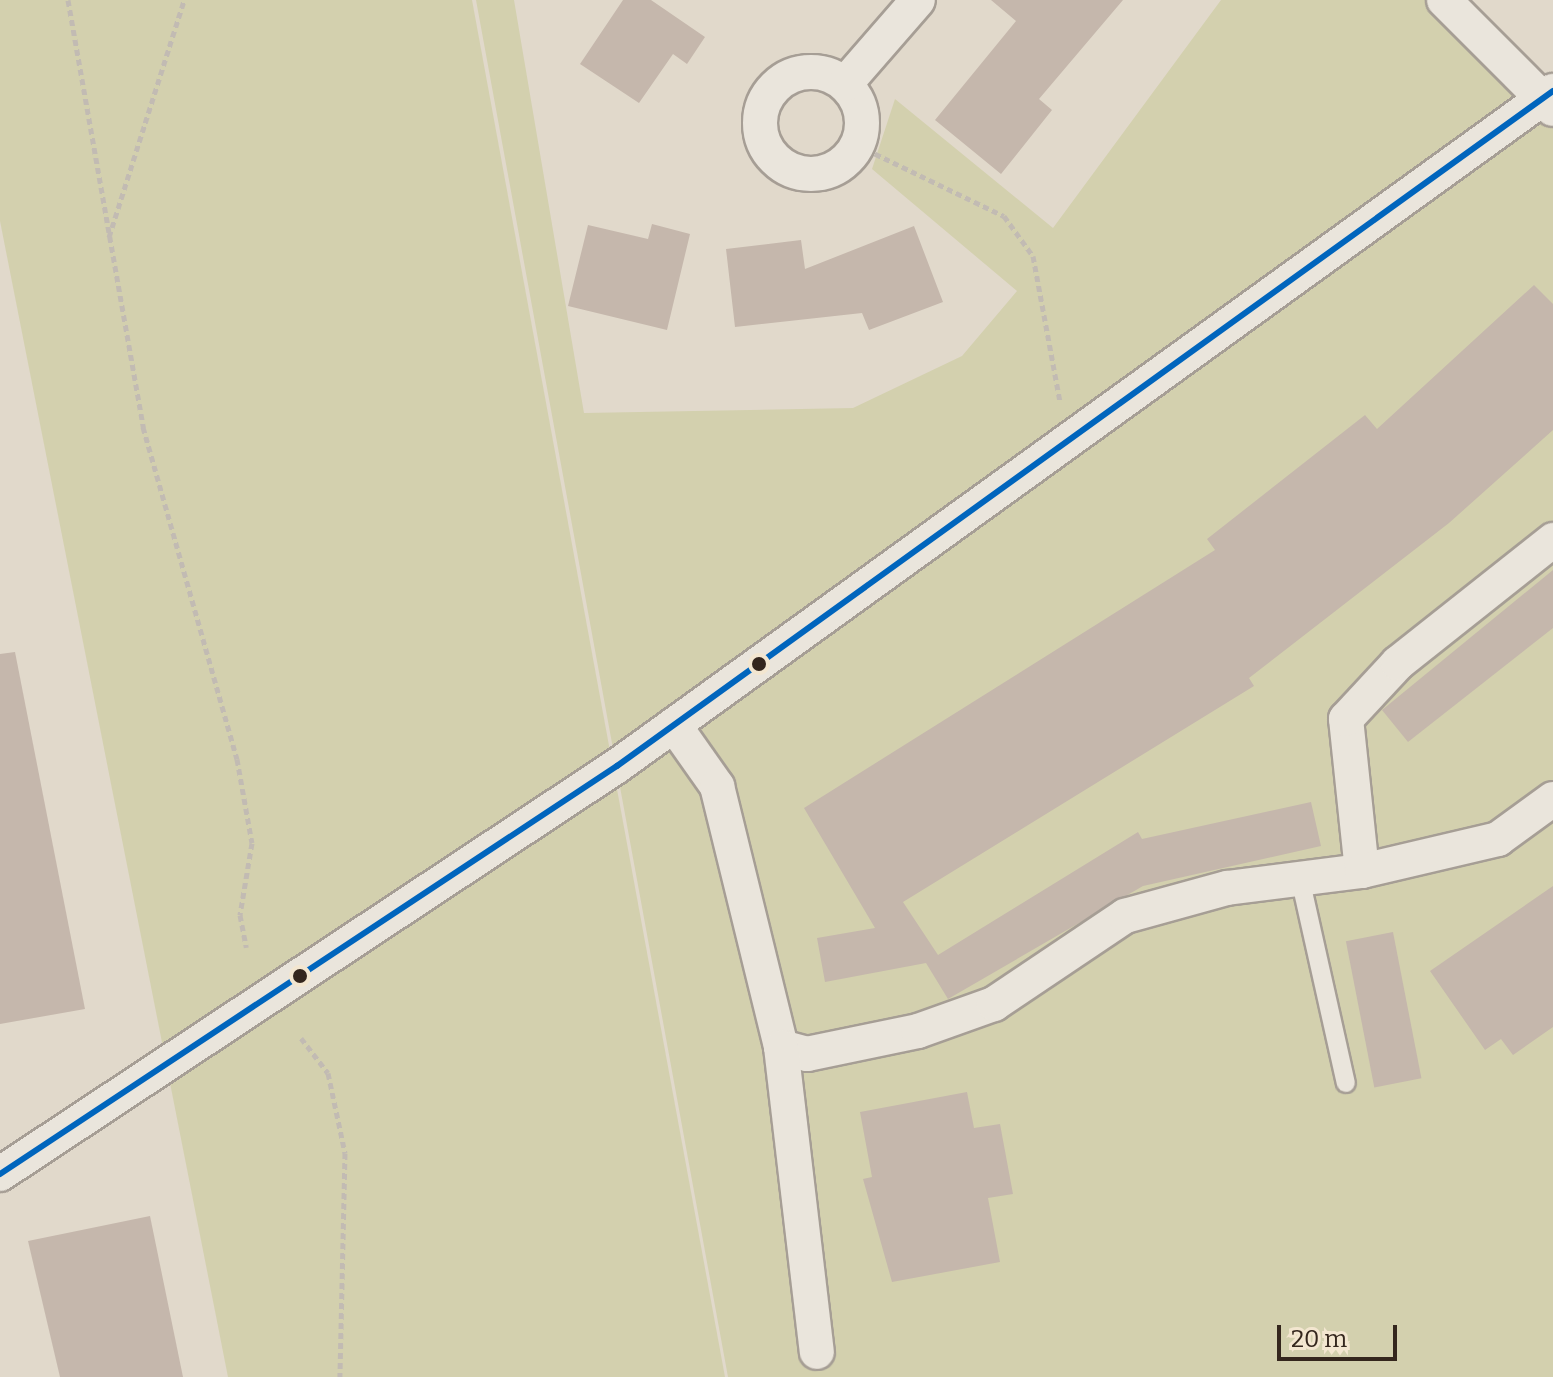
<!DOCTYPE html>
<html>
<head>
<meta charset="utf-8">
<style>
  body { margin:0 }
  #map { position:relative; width:1553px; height:1377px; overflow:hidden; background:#e1d9cb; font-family:Bitter,serif }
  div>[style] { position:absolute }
  .green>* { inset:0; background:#d3d0ae }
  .building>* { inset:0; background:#c5b7ac; transform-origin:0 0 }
  .path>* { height:5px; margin-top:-2.5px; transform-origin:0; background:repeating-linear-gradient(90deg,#c2bbb3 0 6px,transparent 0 10px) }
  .roads { filter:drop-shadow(2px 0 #a69e95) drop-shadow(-2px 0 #a69e95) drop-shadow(0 2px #a69e95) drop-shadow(0 -2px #a69e95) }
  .lane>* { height:18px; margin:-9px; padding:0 9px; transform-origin:9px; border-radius:9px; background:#eae5dc }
  .street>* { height:34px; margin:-17px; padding:0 17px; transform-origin:17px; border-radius:17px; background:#eae5dc }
  .street>.ring { margin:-17px; padding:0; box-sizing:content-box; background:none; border:34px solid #eae5dc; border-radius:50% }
  .bus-1>* { height:6px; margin:-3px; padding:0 3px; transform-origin:3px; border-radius:3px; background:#0065bd }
  .dots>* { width:22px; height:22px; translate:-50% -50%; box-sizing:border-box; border:4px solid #f3e6d0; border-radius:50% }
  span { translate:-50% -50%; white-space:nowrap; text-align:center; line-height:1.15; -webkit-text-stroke:6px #f3e6d0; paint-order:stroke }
  .scale { position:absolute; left:1277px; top:1325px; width:120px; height:36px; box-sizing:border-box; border:4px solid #34261d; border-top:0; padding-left:10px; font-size:24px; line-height:28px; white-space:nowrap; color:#34261d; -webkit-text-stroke:6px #f3e6d0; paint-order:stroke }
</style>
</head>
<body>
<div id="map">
  <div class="green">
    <div style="clip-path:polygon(0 0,472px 0,725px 1377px,228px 1377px,0 221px)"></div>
    <div style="clip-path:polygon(476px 0,514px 0,584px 413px,853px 408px,962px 356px,1017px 291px,872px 169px,895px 99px,1053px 228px,1221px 0,1438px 0,1553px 126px,1553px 1377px,728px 1377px)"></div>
  </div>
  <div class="building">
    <div style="clip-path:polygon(623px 0,651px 0,705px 37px,687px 64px,673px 54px,639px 103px,580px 64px)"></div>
    <div style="clip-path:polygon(991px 0,1123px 0,1039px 99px,1052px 110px,1001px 174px,935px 120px,1016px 21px)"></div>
    <div style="clip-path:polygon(652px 224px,690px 234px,667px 330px,568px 306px,588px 225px,648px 239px)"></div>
    <div style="clip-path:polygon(914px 226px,943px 302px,869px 330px,862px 313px,735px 327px,726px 249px,801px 240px,805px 269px)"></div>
    <div style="clip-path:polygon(1534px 285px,1553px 304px,1553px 430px,1449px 523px,1249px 678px,1254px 686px,903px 902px,938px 955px,1138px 832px,1142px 839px,1311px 802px,1321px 846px,1143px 886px,948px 999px,926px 963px,825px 982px,817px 938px,875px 928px,804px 808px,1215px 550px,1207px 539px,1365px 415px,1377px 429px)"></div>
    <div style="clip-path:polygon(1553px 570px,1553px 628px,1408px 742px,1382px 710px)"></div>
    <div style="clip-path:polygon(15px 652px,85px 1009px,0 1024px,0 654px)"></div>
    <div style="clip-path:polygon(1553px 886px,1553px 1027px,1513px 1055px,1501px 1039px,1485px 1050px,1430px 971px)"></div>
    <div style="left:1393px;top:932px;width:149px;height:48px;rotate:79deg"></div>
    <div style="clip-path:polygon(967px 1092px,974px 1128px,1000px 1124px,1013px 1194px,988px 1198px,1000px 1262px,892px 1282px,863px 1179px,872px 1177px,860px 1112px)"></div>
    <div style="clip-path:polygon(150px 1216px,183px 1377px,60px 1377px,28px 1241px)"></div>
  </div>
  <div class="path">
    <div style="left:68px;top:0;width:434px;rotate:80deg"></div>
    <div style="left:143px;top:427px;width:345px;rotate:74.2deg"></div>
    <div style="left:237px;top:759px;width:85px;rotate:79.9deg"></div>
    <div style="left:252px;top:843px;width:73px;rotate:99.5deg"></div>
    <div style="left:240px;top:915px;width:33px;rotate:79deg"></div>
    <div style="left:857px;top:145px;width:163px;rotate:25.8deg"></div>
    <div style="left:1004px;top:216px;width:49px;rotate:54.1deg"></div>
    <div style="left:1033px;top:256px;width:147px;rotate:79.5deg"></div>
    <div style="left:109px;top:237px;width:249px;rotate:-72.4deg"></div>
    <div style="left:301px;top:1038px;width:44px;rotate:52.4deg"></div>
    <div style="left:328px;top:1073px;width:82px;rotate:78deg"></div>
    <div style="left:345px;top:1153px;width:224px;rotate:91.3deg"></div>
  </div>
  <div class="roads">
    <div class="lane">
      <div style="left:1300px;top:878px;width:210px;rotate:77.4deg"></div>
    </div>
    <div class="street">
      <div style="left:1444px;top:0;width:154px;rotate:45deg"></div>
      <div class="ring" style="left:760px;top:72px;width:68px;height:68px"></div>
      <div style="left:845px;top:84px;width:111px;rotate:-49deg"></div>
      <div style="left:674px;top:725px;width:75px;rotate:54.8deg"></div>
      <div style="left:717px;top:786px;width:269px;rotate:76.2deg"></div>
      <div style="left:781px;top:1047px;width:27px;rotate:15deg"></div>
      <div style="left:807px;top:1054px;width:113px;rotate:-11.7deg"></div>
      <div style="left:918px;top:1031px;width:81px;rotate:-19.6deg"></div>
      <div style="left:994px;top:1004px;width:158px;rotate:-33.9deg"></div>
      <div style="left:1125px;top:916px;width:106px;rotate:-15.4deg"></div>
      <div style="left:1227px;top:888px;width:136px;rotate:-7.2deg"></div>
      <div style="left:1362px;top:871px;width:153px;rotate:-96deg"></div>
      <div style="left:1346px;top:719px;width:76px;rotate:-47.1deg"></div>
      <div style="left:1398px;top:663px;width:198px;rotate:-38.4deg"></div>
      <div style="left:1362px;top:871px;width:140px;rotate:-13.2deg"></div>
      <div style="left:1498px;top:839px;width:68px;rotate:-36deg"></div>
      <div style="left:781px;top:1047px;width:307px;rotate:83.3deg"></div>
      <div style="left:0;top:1174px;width:740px;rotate:-33.48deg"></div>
      <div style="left:617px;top:766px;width:1154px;rotate:-35.8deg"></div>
    </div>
  </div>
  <div class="bus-1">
    <div style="left:0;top:1174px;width:740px;rotate:-33.48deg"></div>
    <div style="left:617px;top:766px;width:1154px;rotate:-35.8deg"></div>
  </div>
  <div class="dots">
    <div style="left:759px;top:664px;background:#34261d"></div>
    <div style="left:300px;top:976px;background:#34261d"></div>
  </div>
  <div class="scale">20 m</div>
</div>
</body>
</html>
